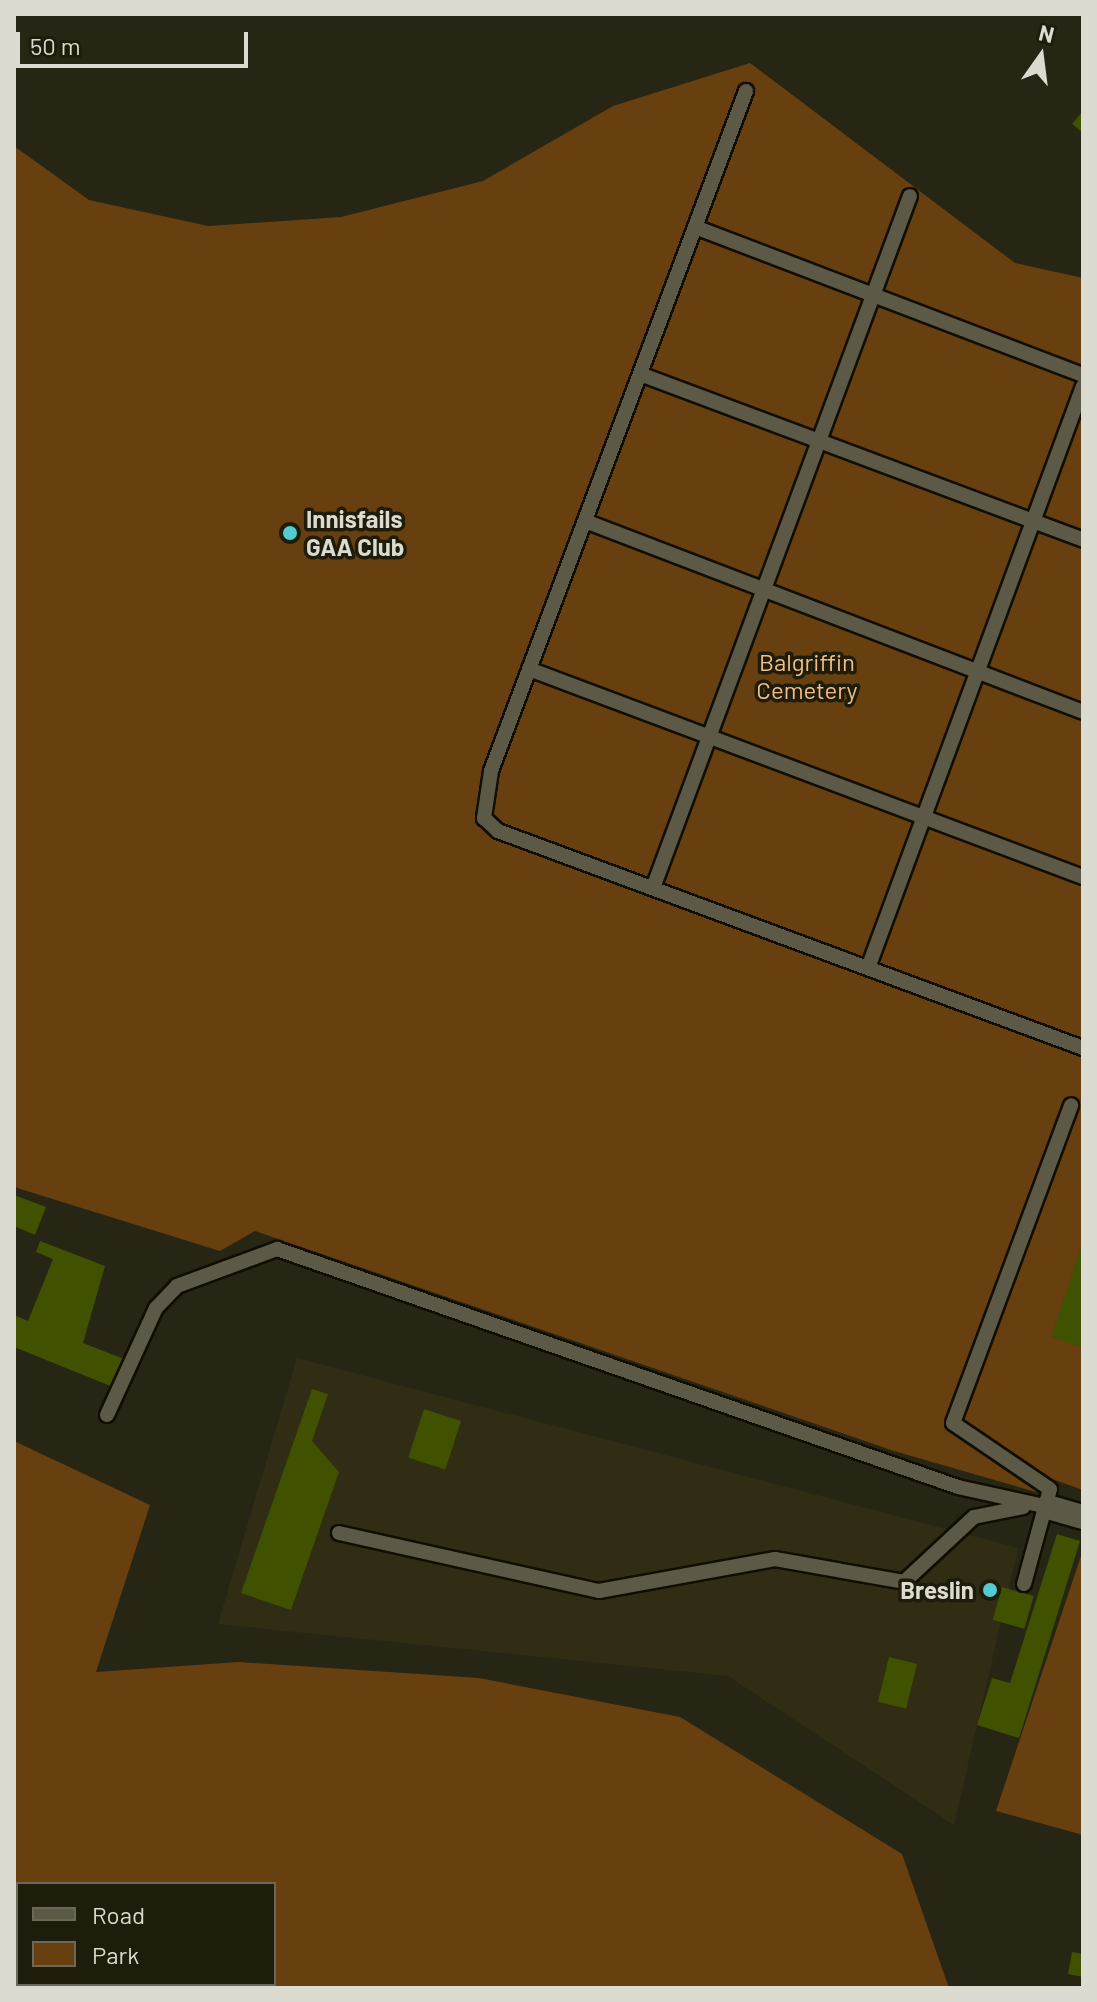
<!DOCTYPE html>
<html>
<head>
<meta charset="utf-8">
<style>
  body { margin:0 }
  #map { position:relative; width:1097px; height:2002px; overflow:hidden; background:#272614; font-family:Barlow,sans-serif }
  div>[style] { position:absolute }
  .built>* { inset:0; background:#302d14 }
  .green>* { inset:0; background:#683f0e }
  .building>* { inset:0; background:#405100; transform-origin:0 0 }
  .roads { filter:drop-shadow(2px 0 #100e01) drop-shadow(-2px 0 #100e01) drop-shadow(0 2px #100e01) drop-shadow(0 -2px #100e01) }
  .lane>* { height:14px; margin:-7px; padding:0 7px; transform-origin:7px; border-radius:7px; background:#5c5a46 }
  .street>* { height:24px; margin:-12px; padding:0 12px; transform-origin:12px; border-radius:12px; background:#5c5a46 }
  .dots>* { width:22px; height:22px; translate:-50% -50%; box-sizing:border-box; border:4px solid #1e1c0a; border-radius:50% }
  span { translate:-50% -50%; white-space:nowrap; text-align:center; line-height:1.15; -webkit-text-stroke:7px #1e1c0a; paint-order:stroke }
  .poi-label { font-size:24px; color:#dcdbd0; font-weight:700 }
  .left { translate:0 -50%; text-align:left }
  .right { translate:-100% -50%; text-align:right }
  .park-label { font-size:24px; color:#f3bd88 }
  .frame { position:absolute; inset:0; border:16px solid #dcdbd0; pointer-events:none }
  .legend { position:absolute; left:16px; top:1882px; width:260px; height:104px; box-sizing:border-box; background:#1e1c0a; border:2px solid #6a6859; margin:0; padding:10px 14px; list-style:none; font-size:24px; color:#dcdbd0 }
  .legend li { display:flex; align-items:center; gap:16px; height:40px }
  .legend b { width:40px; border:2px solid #6a6859 }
  .north { position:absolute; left:1001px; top:16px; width:80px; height:80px; -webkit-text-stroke:6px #1e1c0a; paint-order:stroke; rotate:14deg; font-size:22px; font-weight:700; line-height:32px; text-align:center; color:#dcdbd0 }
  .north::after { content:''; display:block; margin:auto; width:28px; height:36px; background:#dcdbd0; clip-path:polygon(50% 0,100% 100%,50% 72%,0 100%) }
  .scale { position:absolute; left:16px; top:32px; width:232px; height:36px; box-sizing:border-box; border:4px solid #dcdbd0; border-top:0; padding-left:10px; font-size:24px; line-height:28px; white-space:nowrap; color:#dcdbd0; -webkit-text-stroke:6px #1e1c0a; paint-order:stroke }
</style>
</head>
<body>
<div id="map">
  <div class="built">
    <div style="clip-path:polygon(297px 1358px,1018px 1548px,954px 1825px,728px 1676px,218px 1624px)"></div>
  </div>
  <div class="green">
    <div style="clip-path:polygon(750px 63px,1015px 263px,1083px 278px,1083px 1490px,1041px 1475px,1036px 1492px,894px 1451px,255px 1231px,220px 1251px,14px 1187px,14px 146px,89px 200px,208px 226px,341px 217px,483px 181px,613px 106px)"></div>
    <div style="clip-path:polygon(evenodd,14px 1441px,150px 1505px,96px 1672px,239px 1662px,479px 1678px,680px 1717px,902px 1854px,949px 1988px,14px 1988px,14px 1441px,18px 1884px,274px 1884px,274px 1984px,18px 1984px,18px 1884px)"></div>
    <div style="clip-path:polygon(1083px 1550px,1083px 1835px,996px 1811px)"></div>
  </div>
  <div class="building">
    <div style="clip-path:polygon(1083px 111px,1083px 133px,1072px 124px)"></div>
    <div style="clip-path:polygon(14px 1195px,46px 1207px,35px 1235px,14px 1226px)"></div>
    <div style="clip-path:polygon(40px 1241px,105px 1266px,83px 1343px,124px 1359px,113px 1387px,14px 1347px,14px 1315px,28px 1321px,53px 1259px,36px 1252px)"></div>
    <div style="clip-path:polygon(1082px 1244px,1083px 1244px,1083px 1348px,1051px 1337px)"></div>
    <div style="clip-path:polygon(312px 1389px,328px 1394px,312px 1441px,339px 1472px,291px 1610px,241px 1593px)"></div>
    <div style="left:424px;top:1409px;width:39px;height:51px;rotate:18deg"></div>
    <div style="clip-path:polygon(1057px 1534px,1080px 1541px,1019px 1738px,977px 1725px,992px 1678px,1010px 1683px)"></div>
    <div style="left:1002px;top:1587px;width:33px;height:34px;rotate:16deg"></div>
    <div style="left:889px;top:1657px;width:29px;height:46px;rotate:14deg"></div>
    <div style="clip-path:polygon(1072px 1952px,1083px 1954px,1083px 1977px,1068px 1974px)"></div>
  </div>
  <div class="roads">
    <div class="lane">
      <div style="left:746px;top:91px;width:726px;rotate:110.56deg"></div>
      <div style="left:491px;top:771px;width:48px;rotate:98.5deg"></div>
      <div style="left:484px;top:818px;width:19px;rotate:43deg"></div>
      <div style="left:498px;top:831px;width:624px;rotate:20.35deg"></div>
      <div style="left:695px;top:227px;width:415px;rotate:20.9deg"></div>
      <div style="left:640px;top:374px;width:473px;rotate:20.5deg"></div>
      <div style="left:585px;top:521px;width:533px;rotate:20.98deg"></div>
      <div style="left:529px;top:669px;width:592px;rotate:20.58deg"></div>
      <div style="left:653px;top:888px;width:738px;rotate:-69.63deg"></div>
      <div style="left:868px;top:968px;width:620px;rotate:-69.72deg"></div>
      <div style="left:107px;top:1415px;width:118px;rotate:-65.4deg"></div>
      <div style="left:156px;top:1308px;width:30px;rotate:-46deg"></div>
      <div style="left:177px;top:1286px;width:107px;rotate:-20.3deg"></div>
      <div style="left:277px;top:1249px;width:721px;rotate:19.26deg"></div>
      <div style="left:958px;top:1487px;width:92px;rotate:12.5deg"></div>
      <div style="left:339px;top:1533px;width:266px;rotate:12.6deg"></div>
      <div style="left:599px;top:1591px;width:179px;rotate:-10.3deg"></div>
      <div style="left:775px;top:1559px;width:131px;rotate:10.1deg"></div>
      <div style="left:904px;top:1582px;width:96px;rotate:-42.9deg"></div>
      <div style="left:974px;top:1517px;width:50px;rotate:-11.5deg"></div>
      <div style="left:1024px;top:1584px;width:98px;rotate:-74.7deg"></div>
      <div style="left:1050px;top:1489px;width:117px;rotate:-145.8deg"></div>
      <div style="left:953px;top:1423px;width:339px;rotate:-69.6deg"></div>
    </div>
    <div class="street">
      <div style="left:1048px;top:1507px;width:36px;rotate:16deg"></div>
    </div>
  </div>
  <div class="dots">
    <div style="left:290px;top:533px;background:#52ccd0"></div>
    <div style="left:990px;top:1590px;background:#52ccd0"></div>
  </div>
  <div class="poi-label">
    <span class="left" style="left:306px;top:533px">Innisfails<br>GAA Club</span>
    <span class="right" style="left:974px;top:1590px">Breslin</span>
  </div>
  <div class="park-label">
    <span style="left:807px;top:676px">Balgriffin<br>Cemetery</span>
  </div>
  <div class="frame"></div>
  <ul class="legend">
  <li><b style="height:10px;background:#5c5a46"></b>Road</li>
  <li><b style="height:22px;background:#683f0e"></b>Park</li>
  </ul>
  <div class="north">N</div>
  <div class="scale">50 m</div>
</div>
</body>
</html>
